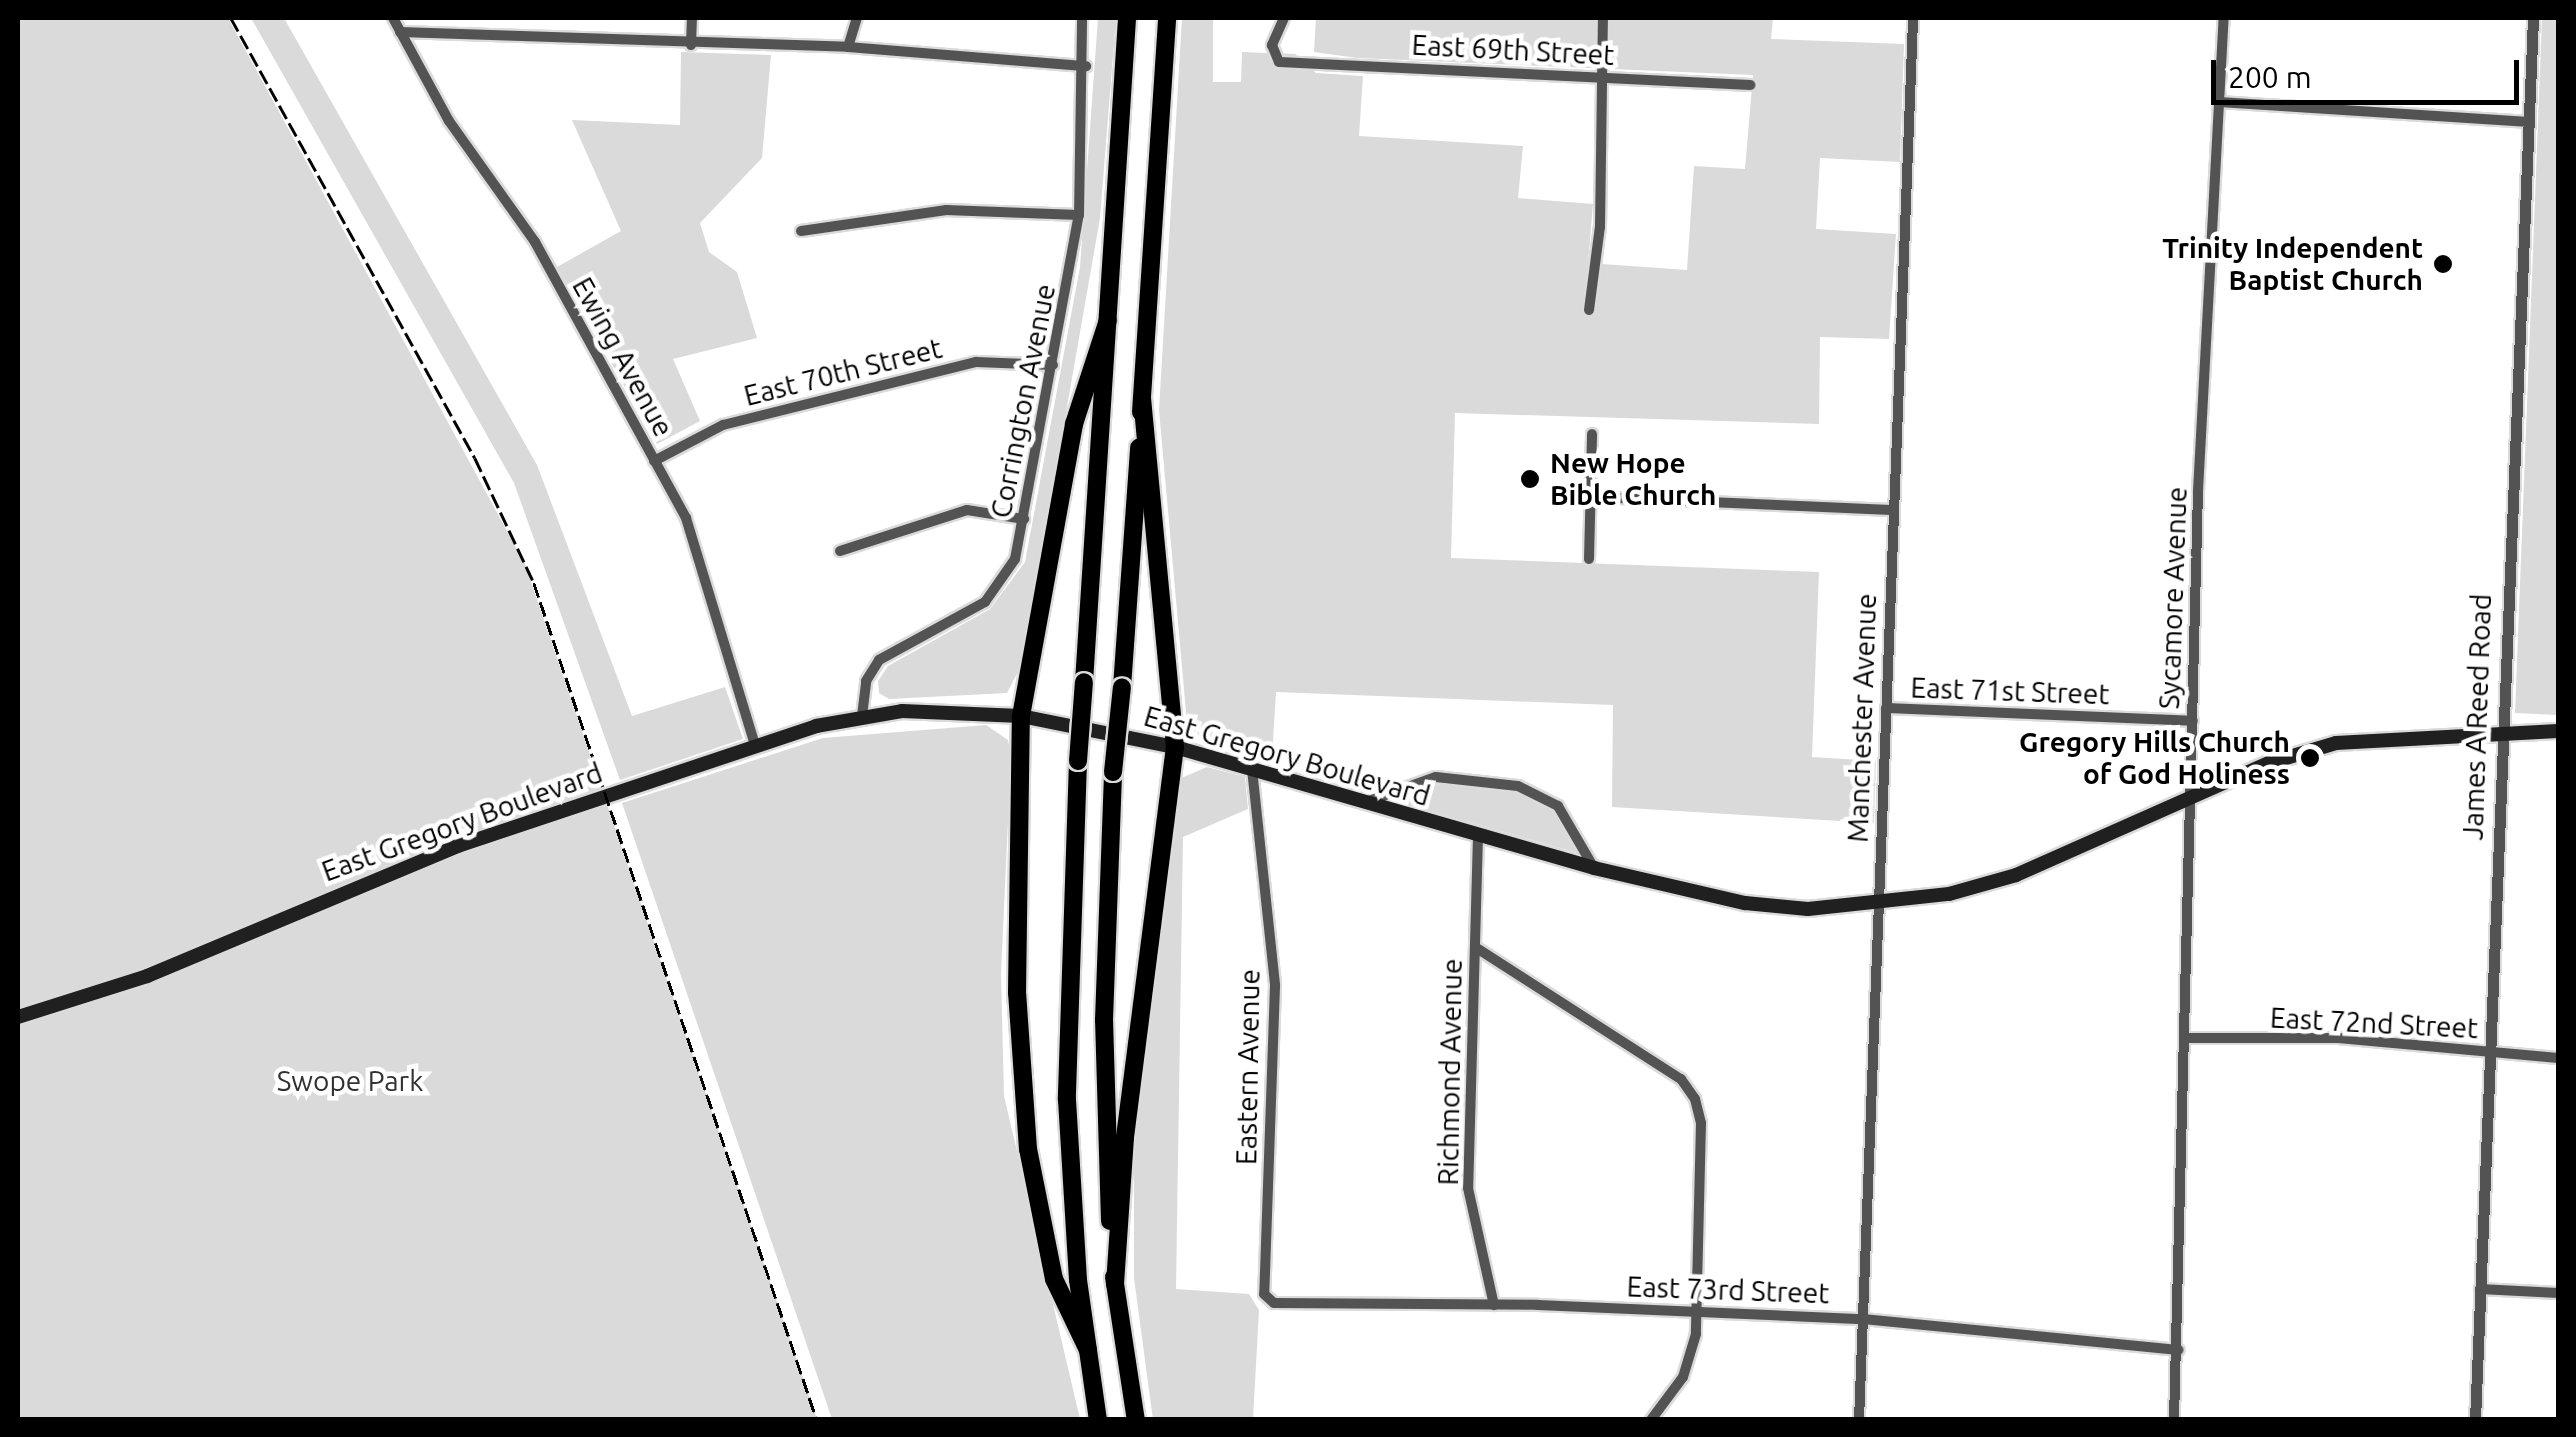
<!DOCTYPE html>
<html>
<head>
<meta charset="utf-8">
<style>
  body { margin:0 }
  #map { position:relative; width:2576px; height:1437px; overflow:hidden; background:#fff; font-family:Ubuntu,sans-serif }
  div>[style] { position:absolute }
  .green>* { inset:0; background:#dadada }
  .roads { filter:drop-shadow(2px 0 #dbdbdb) drop-shadow(-2px 0 #dbdbdb) drop-shadow(0 2px #dbdbdb) drop-shadow(0 -2px #dbdbdb) }
  .minor>* { height:10px; margin:-5px; padding:0 5px; transform-origin:5px; border-radius:5px; background:#535353 }
  .tertiary>* { height:11px; margin:-5.5px; padding:0 5.5px; transform-origin:5.5px; border-radius:5.5px; background:#535353 }
  .secondary>* { height:14px; margin:-7px; padding:0 7px; transform-origin:7px; border-radius:7px; background:#202020 }
  .motorway>* { height:18px; margin:-9px; padding:0 9px; transform-origin:9px; border-radius:9px; background:#000 }
  .rail>* { height:2.5px; margin-top:-1.25px; transform-origin:0; background:repeating-linear-gradient(90deg,#000 0 15px,transparent 0 20px) }
  .bridges { filter:drop-shadow(2px 0 #dbdbdb) drop-shadow(-2px 0 #dbdbdb) drop-shadow(0 2px #dbdbdb) drop-shadow(0 -2px #dbdbdb) }
  .motorway-bridge>* { height:18px; margin:-9px; padding:0 9px; transform-origin:9px; border-radius:9px; background:#000 }
  .dots>* { width:28px; height:28px; translate:-50% -50%; box-sizing:border-box; border:5px solid #fff; border-radius:50% }
  span { translate:-50% -50%; white-space:nowrap; text-align:center; line-height:1.15; -webkit-text-stroke:9px #fff; paint-order:stroke }
  .street-label { font-size:28px; color:#000 }
  .poi-label { font-size:28px; color:#000; font-weight:700 }
  .right { translate:-100% -50%; text-align:right }
  .left { translate:0 -50%; text-align:left }
  .park-label { font-size:28px; color:#313131 }
  .frame { position:absolute; inset:0; border:20px solid #000; pointer-events:none }
  .scale { position:absolute; left:2211px; top:60px; width:308px; height:45px; box-sizing:border-box; border:5px solid #000; border-top:0; padding-left:12px; font-size:30px; line-height:35px; white-space:nowrap; color:#000; -webkit-text-stroke:8px #fff; paint-order:stroke }
</style>
</head>
<body>
<div id="map">
  <div class="green">
    <div style="clip-path:polygon(18px 18px,228px 18px,525px 564px,817px 1419px,18px 1419px)"></div>
    <div style="clip-path:polygon(251px 18px,284px 18px,537px 465px,632px 716px,725px 687px,743px 739px,620px 780px,514px 483px)"></div>
    <div style="clip-path:polygon(1098px 18px,1116px 18px,1100px 218px,1022px 664px,1007px 693px,889px 699px,879px 693px,878px 681px,888px 666px,990px 609px,1025px 562px,1080px 267px)"></div>
    <div style="clip-path:polygon(1182px 18px,1213px 18px,1213px 82px,1241px 82px,1242px 52px,1295px 54px,1316px 73px,1363px 76px,1359px 136px,1523px 146px,1518px 198px,1593px 204px,1588px 263px,1687px 270px,1694px 166px,1745px 169px,1753px 75px,1357px 58px,1314px 52px,1316px 18px,1773px 18px,1771px 39px,1904px 44px,1900px 162px,1820px 158px,1816px 229px,1896px 234px,1889px 339px,1820px 337px,1819px 424px,1455px 413px,1451px 558px,1819px 572px,1812px 757px,1876px 761px,1874px 823px,1612px 807px,1613px 705px,1276px 692px,1272px 757px,1197px 735px,1187px 723px,1159px 410px)"></div>
    <div style="clip-path:polygon(2542px 18px,2558px 18px,2558px 715px,2515px 713px)"></div>
    <div style="clip-path:polygon(681px 52px,771px 55px,762px 158px,700px 223px,709px 252px,737px 272px,757px 338px,673px 359px,700px 421px,657px 444px,557px 267px,621px 231px,572px 120px,680px 125px)"></div>
    <div style="clip-path:polygon(986px 725px,1008px 740px,1011px 757px,1001px 973px,1004px 1096px,1080px 1419px,832px 1419px,622px 803px,823px 738px)"></div>
    <div style="clip-path:polygon(1207px 767px,1245px 777px,1248px 809px,1183px 837px,1176px 1289px,1249px 1294px,1259px 1310px,1253px 1419px,1153px 1420px,1134px 1278px,1134px 1115px,1179px 779px)"></div>
    <div style="clip-path:polygon(1444px 783px,1517px 793px,1543px 804px,1563px 820px,1581px 854px,1384px 798px)"></div>
  </div>
  <div class="roads">
    <div class="minor">
      <div style="left:393px;top:18px;width:117px;rotate:61.5deg"></div>
      <div style="left:449px;top:121px;width:148px;rotate:54.6deg"></div>
      <div style="left:535px;top:242px;width:315px;rotate:61.3deg"></div>
      <div style="left:686px;top:518px;width:237px;rotate:73.1deg"></div>
      <div style="left:1284px;top:18px;width:30px;rotate:114deg"></div>
      <div style="left:1272px;top:45px;width:18px;rotate:68deg"></div>
      <div style="left:1279px;top:62px;width:472px;rotate:2.8deg"></div>
      <div style="left:400px;top:32px;width:448px;rotate:1.9deg"></div>
      <div style="left:848px;top:47px;width:239px;rotate:4.6deg"></div>
      <div style="left:691px;top:45px;width:27px;rotate:-88deg"></div>
      <div style="left:848px;top:47px;width:30px;rotate:-73deg"></div>
      <div style="left:2220px;top:102px;width:309px;rotate:3.7deg"></div>
      <div style="left:801px;top:231px;width:147px;rotate:-8.2deg"></div>
      <div style="left:946px;top:210px;width:133px;rotate:2.2deg"></div>
      <div style="left:1589px;top:310px;width:84px;rotate:-82.5deg"></div>
      <div style="left:1600px;top:227px;width:209px;rotate:-89.2deg"></div>
      <div style="left:654px;top:461px;width:78px;rotate:-27.6deg"></div>
      <div style="left:723px;top:425px;width:261px;rotate:-14deg"></div>
      <div style="left:976px;top:362px;width:77px;rotate:2.2deg"></div>
      <div style="left:1572px;top:496px;width:320px;rotate:2.5deg"></div>
      <div style="left:840px;top:551px;width:133px;rotate:-17.9deg"></div>
      <div style="left:967px;top:510px;width:58px;rotate:9deg"></div>
      <div style="left:1589px;top:559px;width:125px;rotate:-88.6deg"></div>
      <div style="left:1886px;top:708px;width:307px;rotate:2.4deg"></div>
      <div style="left:862px;top:716px;width:35px;rotate:-83deg"></div>
      <div style="left:866px;top:681px;width:25px;rotate:-58deg"></div>
      <div style="left:879px;top:660px;width:121px;rotate:-28.7deg"></div>
      <div style="left:985px;top:602px;width:52px;rotate:-55.1deg"></div>
      <div style="left:1015px;top:559px;width:350px;rotate:-79.5deg"></div>
      <div style="left:1079px;top:215px;width:197px;rotate:-89.1deg"></div>
      <div style="left:1252px;top:769px;width:218px;rotate:83.9deg"></div>
      <div style="left:1275px;top:986px;width:308px;rotate:92deg"></div>
      <div style="left:1264px;top:1294px;width:13px;rotate:42deg"></div>
      <div style="left:1274px;top:1303px;width:264px;rotate:0.4deg"></div>
      <div style="left:1538px;top:1305px;width:325px;rotate:2.5deg"></div>
      <div style="left:1863px;top:1319px;width:317px;rotate:5.6deg"></div>
      <div style="left:1366px;top:802px;width:74px;rotate:-19.7deg"></div>
      <div style="left:1436px;top:777px;width:82px;rotate:6.3deg"></div>
      <div style="left:1518px;top:786px;width:45px;rotate:26.6deg"></div>
      <div style="left:1558px;top:806px;width:72px;rotate:59.9deg"></div>
      <div style="left:1478px;top:836px;width:352px;rotate:91.6deg"></div>
      <div style="left:1468px;top:1188px;width:120px;rotate:77.5deg"></div>
      <div style="left:1475px;top:947px;width:245px;rotate:32.7deg"></div>
      <div style="left:1681px;top:1079px;width:24px;rotate:55deg"></div>
      <div style="left:1695px;top:1099px;width:25px;rotate:76deg"></div>
      <div style="left:1701px;top:1123px;width:211px;rotate:91.4deg"></div>
      <div style="left:1696px;top:1334px;width:45px;rotate:106.8deg"></div>
      <div style="left:1683px;top:1377px;width:54px;rotate:126.7deg"></div>
      <div style="left:2188px;top:1038px;width:150px"></div>
      <div style="left:2338px;top:1038px;width:221px;rotate:5.2deg"></div>
      <div style="left:2480px;top:1289px;width:78px;rotate:2.9deg"></div>
      <div style="left:1859px;top:1420px;width:1403px;rotate:-87.79deg"></div>
      <div style="left:2174px;top:1420px;width:929px;rotate:-88.52deg"></div>
      <div style="left:2198px;top:491px;width:474px;rotate:-86.9deg"></div>
    </div>
    <div class="tertiary">
      <div style="left:2475px;top:1420px;width:1403px;rotate:-87.63deg"></div>
    </div>
    <div class="secondary">
      <div style="left:18px;top:1017px;width:135px;rotate:-17.6deg"></div>
      <div style="left:147px;top:976px;width:337px;rotate:-22.7deg"></div>
      <div style="left:458px;top:846px;width:378px;rotate:-18.5deg"></div>
      <div style="left:816px;top:726px;width:87px;rotate:-9.9deg"></div>
      <div style="left:902px;top:711px;width:119px;rotate:2.4deg"></div>
      <div style="left:1021px;top:716px;width:157px;rotate:11.4deg"></div>
      <div style="left:1175px;top:747px;width:436px;rotate:16.1deg"></div>
      <div style="left:1594px;top:868px;width:155px;rotate:13.1deg"></div>
      <div style="left:1745px;top:903px;width:63px;rotate:5.4deg"></div>
      <div style="left:1808px;top:909px;width:142px;rotate:-6.1deg"></div>
      <div style="left:1949px;top:894px;width:70px;rotate:-15.8deg"></div>
      <div style="left:2016px;top:875px;width:277px;rotate:-23.9deg"></div>
      <div style="left:2269px;top:763px;width:70px;rotate:-16.6deg"></div>
      <div style="left:2336px;top:743px;width:222px;rotate:-3.1deg"></div>
    </div>
    <div class="motorway">
      <div style="left:1141px;top:412px;width:395px;rotate:-86.2deg"></div>
      <div style="left:1084px;top:682px;width:665px;rotate:-86.29deg"></div>
      <div style="left:1122px;top:687px;width:240px;rotate:-85.9deg"></div>
      <div style="left:1078px;top:761px;width:339px;rotate:91.9deg"></div>
      <div style="left:1067px;top:1100px;width:180px;rotate:86.5deg"></div>
      <div style="left:1078px;top:1280px;width:141px;rotate:81.9deg"></div>
      <div style="left:1110px;top:1221px;width:201px;rotate:-91.7deg"></div>
      <div style="left:1104px;top:1020px;width:248px;rotate:-87.9deg"></div>
      <div style="left:1114px;top:1277px;width:145px;rotate:81.3deg"></div>
      <div style="left:1115px;top:1284px;width:147px;rotate:-86.1deg"></div>
      <div style="left:1125px;top:1137px;width:393px;rotate:-82.7deg"></div>
      <div style="left:1175px;top:747px;width:349px;rotate:-95.4deg"></div>
      <div style="left:1088px;top:1350px;width:79px;rotate:-115.6deg"></div>
      <div style="left:1054px;top:1279px;width:133px;rotate:-101.3deg"></div>
      <div style="left:1028px;top:1149px;width:156px;rotate:-94deg"></div>
      <div style="left:1017px;top:993px;width:277px;rotate:-89.2deg"></div>
      <div style="left:1021px;top:716px;width:297px;rotate:-79.7deg"></div>
      <div style="left:1074px;top:424px;width:109px;rotate:-71.9deg"></div>
    </div>
  </div>
  <div class="rail">
    <div style="left:231px;top:18px;width:503px;rotate:60.99deg"></div>
    <div style="left:475px;top:458px;width:138px;rotate:64.7deg"></div>
    <div style="left:534px;top:583px;width:884px;rotate:71.32deg"></div>
  </div>
  <div class="bridges">
    <div class="motorway-bridge">
      <div style="left:1078px;top:761px;width:79px;rotate:-85.7deg"></div>
      <div style="left:1113px;top:772px;width:85px;rotate:-84deg"></div>
    </div>
  </div>
  <div class="dots">
    <div style="left:2443px;top:264px;background:#000"></div>
    <div style="left:1530px;top:479px;background:#000"></div>
    <div style="left:2310px;top:758px;background:#000"></div>
  </div>
  <div class="street-label">
    <span style="left:1513px;top:50px;rotate:3deg">East 69th Street</span>
    <span style="left:623px;top:357px;rotate:61deg">Ewing Avenue</span>
    <span style="left:843px;top:372px;rotate:-14deg">East 70th Street</span>
    <span style="left:1023px;top:401px;rotate:-79deg">Corrington Avenue</span>
    <span style="left:2173px;top:598px;rotate:-88deg">Sycamore Avenue</span>
    <span style="left:2010px;top:691px;rotate:2deg">East 71st Street</span>
    <span style="left:2477px;top:717px;rotate:-88deg">James A Reed Road</span>
    <span style="left:1862px;top:718px;rotate:-88deg">Manchester Avenue</span>
    <span style="left:1287px;top:756px;rotate:16deg">East Gregory Boulevard</span>
    <span style="left:462px;top:822px;rotate:-20deg">East Gregory Boulevard</span>
    <span style="left:2374px;top:1023px;rotate:3deg">East 72nd Street</span>
    <span style="left:1248px;top:1067px;rotate:-89deg">Eastern Avenue</span>
    <span style="left:1450px;top:1072px;rotate:-89deg">Richmond Avenue</span>
    <span style="left:1728px;top:1290px;rotate:2deg">East 73rd Street</span>
  </div>
  <div class="poi-label">
    <span class="right" style="left:2423px;top:264px">Trinity Independent<br>Baptist Church</span>
    <span class="left" style="left:1550px;top:479px">New Hope<br>Bible Church</span>
    <span class="right" style="left:2290px;top:758px">Gregory Hills Church<br>of God Holiness</span>
  </div>
  <div class="park-label">
    <span style="left:350px;top:1081px">Swope Park</span>
  </div>
  <div class="frame"></div>
  <div class="scale">200 m</div>
</div>
</body>
</html>
